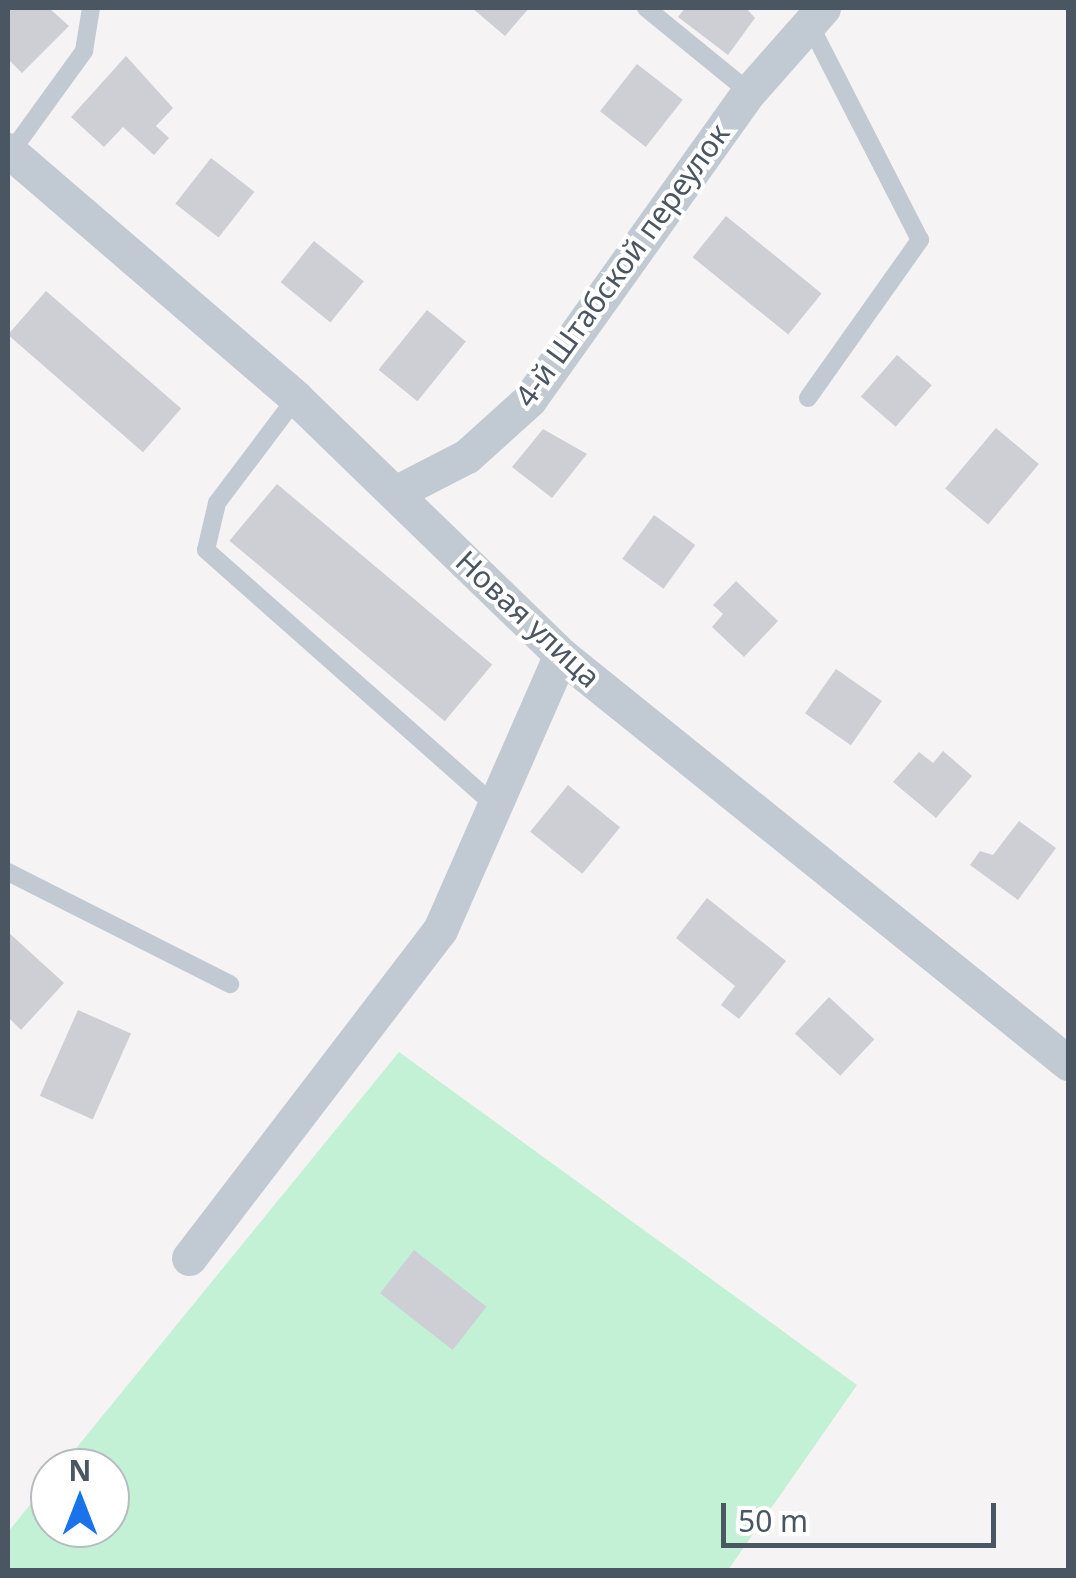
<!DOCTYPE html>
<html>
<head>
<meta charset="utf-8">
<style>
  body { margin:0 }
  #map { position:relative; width:1076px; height:1578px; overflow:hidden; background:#f5f3f3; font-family:"Noto Sans",sans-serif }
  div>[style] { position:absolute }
  .green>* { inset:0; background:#c3f1d5 }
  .building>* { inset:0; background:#cdcfd5; transform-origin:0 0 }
  .lane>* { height:18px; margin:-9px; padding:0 9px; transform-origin:9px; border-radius:9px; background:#c1cad2 }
  .street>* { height:35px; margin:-17.5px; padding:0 17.5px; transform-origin:17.5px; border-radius:17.5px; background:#c1cad2 }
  span { translate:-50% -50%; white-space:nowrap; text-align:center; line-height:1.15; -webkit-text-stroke:8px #fff; paint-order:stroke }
  .street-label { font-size:30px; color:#4a5661 }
  .frame { position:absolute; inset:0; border:10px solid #4a5661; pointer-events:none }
  .north { position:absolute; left:30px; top:1448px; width:100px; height:100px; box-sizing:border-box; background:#fff; border:2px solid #b7bbc0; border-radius:50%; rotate:0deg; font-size:28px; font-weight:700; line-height:40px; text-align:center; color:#4a5661 }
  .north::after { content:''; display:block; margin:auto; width:35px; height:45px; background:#1a73e8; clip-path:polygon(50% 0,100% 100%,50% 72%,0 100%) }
  .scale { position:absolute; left:721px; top:1503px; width:275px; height:45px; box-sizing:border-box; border:5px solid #4a5661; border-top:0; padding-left:12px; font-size:30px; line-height:35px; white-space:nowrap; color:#4a5661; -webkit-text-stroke:8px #fff; paint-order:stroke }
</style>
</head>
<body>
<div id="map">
  <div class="green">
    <div style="clip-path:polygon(399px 1052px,857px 1385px,728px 1570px,8px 1570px,8px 1532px,50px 1480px,50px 1528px,110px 1528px,110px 1468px,60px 1468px)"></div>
  </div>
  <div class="building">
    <div style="clip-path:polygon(8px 8px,49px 8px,69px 26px,22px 73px,8px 59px)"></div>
    <div style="clip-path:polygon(472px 8px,529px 8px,505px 36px)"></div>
    <div style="clip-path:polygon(685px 8px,746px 8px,755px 18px,728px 55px,678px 17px)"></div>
    <div style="clip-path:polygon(126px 56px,173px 108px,156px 126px,169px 138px,154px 155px,123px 127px,104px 147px,71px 117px)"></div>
    <div style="left:637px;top:64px;width:58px;height:60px;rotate:38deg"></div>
    <div style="left:211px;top:158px;width:55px;height:58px;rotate:38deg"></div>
    <div style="left:726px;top:216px;width:123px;height:53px;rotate:39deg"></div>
    <div style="left:314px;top:241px;width:64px;height:53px;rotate:39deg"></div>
    <div style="left:46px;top:291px;width:179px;height:58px;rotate:41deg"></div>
    <div style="left:427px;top:310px;width:50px;height:77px;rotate:39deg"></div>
    <div style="left:897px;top:355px;width:46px;height:55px;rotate:41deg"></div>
    <div style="left:996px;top:428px;width:56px;height:79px;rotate:40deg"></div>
    <div style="clip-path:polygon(543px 429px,587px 454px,552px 498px,512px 467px)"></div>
    <div style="left:277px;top:484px;width:281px;height:74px;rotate:40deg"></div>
    <div style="left:654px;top:515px;width:51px;height:54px;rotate:36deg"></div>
    <div style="clip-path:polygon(736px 581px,778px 621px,744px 657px,712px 627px,723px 614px,713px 605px)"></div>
    <div style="left:836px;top:669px;width:56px;height:54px;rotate:35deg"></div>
    <div style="clip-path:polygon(943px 751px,972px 776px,936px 818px,893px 782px,919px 752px,933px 763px)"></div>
    <div style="left:568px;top:785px;width:67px;height:60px;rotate:39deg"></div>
    <div style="clip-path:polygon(1019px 821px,1056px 848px,1018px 900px,970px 865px,980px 851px,993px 855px)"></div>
    <div style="clip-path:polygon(707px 898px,786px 961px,739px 1019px,721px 1005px,735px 986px,676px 938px)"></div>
    <div style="clip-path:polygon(8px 932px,64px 983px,21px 1030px,8px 1017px)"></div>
    <div style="left:829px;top:997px;width:62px;height:50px;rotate:43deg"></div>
    <div style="left:78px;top:1010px;width:58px;height:94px;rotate:24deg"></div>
    <div style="left:414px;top:1250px;width:92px;height:55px;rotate:38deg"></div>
  </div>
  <div class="lane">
    <div style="left:646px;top:8px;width:133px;rotate:39.2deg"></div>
    <div style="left:11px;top:152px;width:125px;rotate:-54.1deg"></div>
    <div style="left:84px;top:51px;width:44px;rotate:-80.8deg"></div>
    <div style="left:296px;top:398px;width:131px;rotate:127deg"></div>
    <div style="left:217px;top:503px;width:48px;rotate:103.2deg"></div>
    <div style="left:206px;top:550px;width:387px;rotate:41.5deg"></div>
    <div style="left:808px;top:398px;width:194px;rotate:-54.7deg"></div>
    <div style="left:920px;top:240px;width:244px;rotate:-117.1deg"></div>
    <div style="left:8px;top:872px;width:249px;rotate:26.8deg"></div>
  </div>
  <div class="street">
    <div style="left:8px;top:150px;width:380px;rotate:40.7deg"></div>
    <div style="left:296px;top:398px;width:369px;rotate:44.1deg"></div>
    <div style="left:561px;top:655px;width:651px;rotate:38.82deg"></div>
    <div style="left:395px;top:493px;width:81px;rotate:-27.2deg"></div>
    <div style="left:467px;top:456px;width:84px;rotate:-42.1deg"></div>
    <div style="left:529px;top:400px;width:379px;rotate:-54.5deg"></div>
    <div style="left:749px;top:92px;width:112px;rotate:-48.6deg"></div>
    <div style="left:189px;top:1258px;width:413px;rotate:-52.6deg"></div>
    <div style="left:440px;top:930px;width:300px;rotate:-66.3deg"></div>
  </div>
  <div class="street-label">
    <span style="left:622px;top:265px;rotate:-54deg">4-й Штабской переулок</span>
    <span style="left:528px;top:619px;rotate:43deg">Новая улица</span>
  </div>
  <div class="frame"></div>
  <div class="north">N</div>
  <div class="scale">50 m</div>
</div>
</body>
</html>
